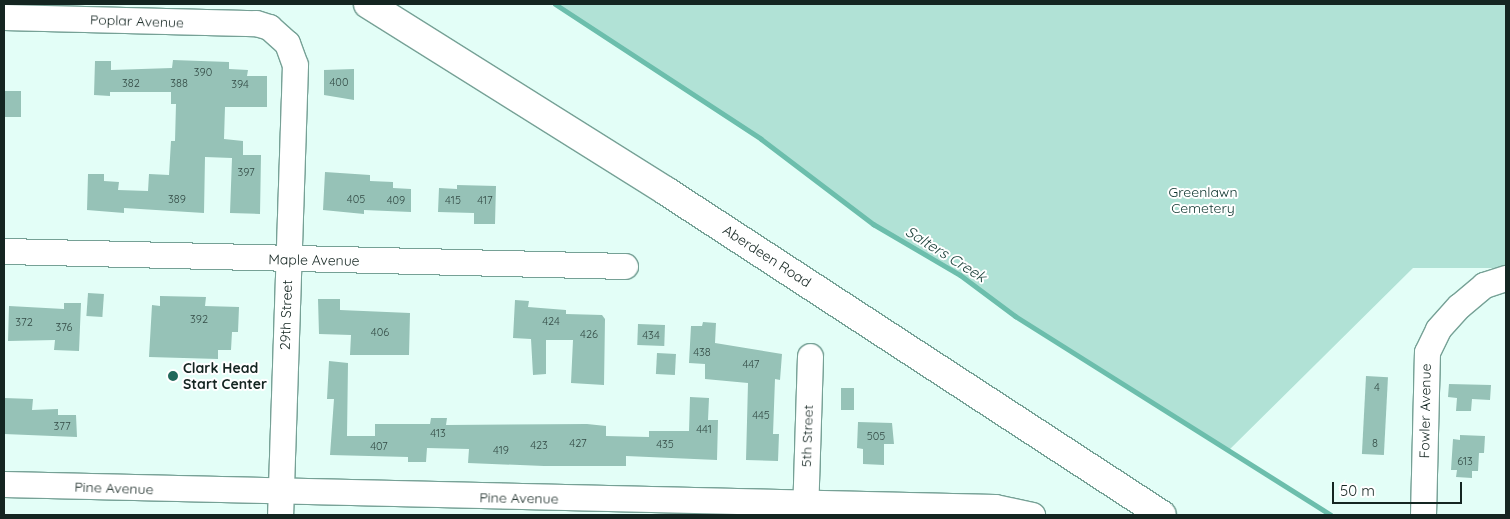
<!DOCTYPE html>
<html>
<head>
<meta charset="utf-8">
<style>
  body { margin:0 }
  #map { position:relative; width:1510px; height:519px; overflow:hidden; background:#e3fef7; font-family:Quicksand,sans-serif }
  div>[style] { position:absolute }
  .green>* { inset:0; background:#b1e2d6 }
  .stream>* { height:5px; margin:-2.5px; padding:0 2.5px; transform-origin:2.5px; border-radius:2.5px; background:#6cbeac }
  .building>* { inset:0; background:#96c2b7; transform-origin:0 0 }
  .roads { filter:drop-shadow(1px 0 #76a196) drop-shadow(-1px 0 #76a196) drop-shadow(0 1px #76a196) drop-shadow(0 -1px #76a196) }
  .minor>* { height:25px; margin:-12.5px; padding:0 12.5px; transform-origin:12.5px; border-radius:12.5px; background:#fff }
  .major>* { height:28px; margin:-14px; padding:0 14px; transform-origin:14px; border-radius:14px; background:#fff }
  .dots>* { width:14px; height:14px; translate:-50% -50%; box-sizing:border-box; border:2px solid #fff; border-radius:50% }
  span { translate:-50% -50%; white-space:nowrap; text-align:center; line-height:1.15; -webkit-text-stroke:4px #fff; paint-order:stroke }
  .number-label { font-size:11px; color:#344c46 }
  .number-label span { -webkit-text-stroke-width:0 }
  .street-label { font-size:14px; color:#142521 }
  .park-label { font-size:14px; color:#0b332c }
  .poi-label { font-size:14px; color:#142521; font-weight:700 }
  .left { translate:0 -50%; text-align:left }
  .water-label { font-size:15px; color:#173d36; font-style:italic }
  .frame { position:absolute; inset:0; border:5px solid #142521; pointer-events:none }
  .scale { position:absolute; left:1332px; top:482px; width:130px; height:22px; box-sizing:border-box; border:2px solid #142521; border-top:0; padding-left:6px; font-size:15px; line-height:18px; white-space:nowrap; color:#142521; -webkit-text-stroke:4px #fff; paint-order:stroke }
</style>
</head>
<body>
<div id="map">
  <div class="green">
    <div style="clip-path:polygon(555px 4px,1506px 4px,1506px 268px,1413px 268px,1228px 451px,1015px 316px,960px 275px,873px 224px,761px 139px)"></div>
  </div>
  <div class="stream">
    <div style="left:555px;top:4px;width:246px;rotate:33.2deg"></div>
    <div style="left:761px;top:139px;width:141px;rotate:37.2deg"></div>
    <div style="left:873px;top:224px;width:101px;rotate:30.4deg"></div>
    <div style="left:960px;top:275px;width:69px;rotate:36.7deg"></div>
    <div style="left:1015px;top:316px;width:373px;rotate:32.2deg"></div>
  </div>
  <div class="building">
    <div style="clip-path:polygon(173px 60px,229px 62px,229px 69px,248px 70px,247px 76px,267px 76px,267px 107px,225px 107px,224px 139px,243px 141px,243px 155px,261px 155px,260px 214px,230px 213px,232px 158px,205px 157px,204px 213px,124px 208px,124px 213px,87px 210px,88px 174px,104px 174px,104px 181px,119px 182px,118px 190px,148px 191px,149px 174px,169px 175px,171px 141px,175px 141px,176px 104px,171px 104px,171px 92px,110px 92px,110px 96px,94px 95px,95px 61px,111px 61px,111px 70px,172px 68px)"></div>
    <div style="clip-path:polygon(354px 69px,354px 100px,324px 95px,324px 70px)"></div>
    <div style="left:21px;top:91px;width:26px;height:17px;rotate:90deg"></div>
    <div style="clip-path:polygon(325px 172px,370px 175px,370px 181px,393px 182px,393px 188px,411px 189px,411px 212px,364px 210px,364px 214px,323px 210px)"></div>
    <div style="clip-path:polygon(457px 185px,496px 186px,495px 224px,474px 224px,474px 213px,438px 212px,439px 188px,457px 189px)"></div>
    <div style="left:88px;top:293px;width:16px;height:23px;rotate:4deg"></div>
    <div style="clip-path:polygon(160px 296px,206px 297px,205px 306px,239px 307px,238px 332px,232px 332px,231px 350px,218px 350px,218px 359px,149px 357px,152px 305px,160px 306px)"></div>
    <div style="clip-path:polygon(318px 299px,340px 299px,340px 310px,410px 313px,409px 355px,350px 355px,351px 335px,319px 334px)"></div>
    <div style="clip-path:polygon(515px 300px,529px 301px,528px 307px,566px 310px,566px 314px,602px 315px,605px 319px,604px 385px,571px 383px,573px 340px,546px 340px,546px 374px,533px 375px,531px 339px,513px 338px)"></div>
    <div style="clip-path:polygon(64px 303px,81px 303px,79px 351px,54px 350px,55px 340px,8px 341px,9px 306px,64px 309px)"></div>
    <div style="clip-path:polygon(703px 322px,716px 323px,715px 343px,782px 354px,780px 380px,775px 379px,773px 434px,779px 434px,778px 461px,746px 460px,748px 383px,705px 379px,705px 364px,689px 363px,691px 326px,702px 326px)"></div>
    <div style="left:638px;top:324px;width:27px;height:21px;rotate:2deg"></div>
    <div style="left:657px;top:353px;width:19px;height:21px;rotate:3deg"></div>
    <div style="clip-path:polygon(329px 361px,348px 363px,347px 436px,375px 436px,375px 424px,430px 424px,431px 418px,447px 418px,446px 425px,587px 424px,606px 426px,606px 436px,649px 437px,649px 431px,689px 431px,690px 397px,709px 398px,708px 420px,718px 420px,717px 460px,626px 456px,626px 466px,544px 466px,468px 463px,469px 449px,427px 448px,426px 462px,408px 462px,408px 457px,330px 455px,334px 399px,327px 399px)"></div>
    <div style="left:1366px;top:376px;width:22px;height:78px;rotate:3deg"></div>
    <div style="clip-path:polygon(1449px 384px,1491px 385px,1490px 400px,1472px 399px,1471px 411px,1456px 411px,1457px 398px,1448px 397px)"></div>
    <div style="left:841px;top:388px;width:13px;height:22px"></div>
    <div style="clip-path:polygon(4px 398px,33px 399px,32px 410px,58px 409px,58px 415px,76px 415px,77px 437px,4px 434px)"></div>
    <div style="clip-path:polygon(858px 422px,892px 423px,894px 444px,884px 444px,884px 465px,863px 464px,863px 449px,857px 448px)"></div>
    <div style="clip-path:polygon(1460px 435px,1485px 436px,1484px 453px,1479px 453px,1478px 471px,1472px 471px,1472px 478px,1456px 477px,1457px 470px,1451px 470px,1453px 439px,1460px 440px)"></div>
  </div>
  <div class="roads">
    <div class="minor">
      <div style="left:4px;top:17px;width:252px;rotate:1.4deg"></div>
      <div style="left:256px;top:23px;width:14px;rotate:17deg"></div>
      <div style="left:269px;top:27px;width:24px;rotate:42deg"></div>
      <div style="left:287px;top:43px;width:23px;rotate:70deg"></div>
      <div style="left:295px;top:65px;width:450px;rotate:91.9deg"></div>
      <div style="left:4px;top:251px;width:621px;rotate:1.38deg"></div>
      <div style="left:4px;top:484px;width:991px;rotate:1.33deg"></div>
      <div style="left:995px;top:507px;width:38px;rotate:12deg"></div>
      <div style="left:805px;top:515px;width:159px;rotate:-88.2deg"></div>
      <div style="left:1423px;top:515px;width:163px;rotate:-88.6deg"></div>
      <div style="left:1427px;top:352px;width:25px;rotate:-64deg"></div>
      <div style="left:1438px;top:329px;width:31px;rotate:-48deg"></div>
      <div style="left:1459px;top:306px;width:33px;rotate:-40deg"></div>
      <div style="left:1484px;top:285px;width:23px;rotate:-18deg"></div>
    </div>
    <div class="major">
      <div style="left:368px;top:4px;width:352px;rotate:32.1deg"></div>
      <div style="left:666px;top:191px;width:592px;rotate:33.15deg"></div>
    </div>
  </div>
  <div class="dots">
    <div style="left:173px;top:376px;background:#23685b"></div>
  </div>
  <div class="number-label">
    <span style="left:203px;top:72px">390</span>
    <span style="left:339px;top:82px">400</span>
    <span style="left:131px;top:83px">382</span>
    <span style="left:179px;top:83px">388</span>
    <span style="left:240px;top:84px">394</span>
    <span style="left:246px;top:172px">397</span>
    <span style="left:177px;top:199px">389</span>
    <span style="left:356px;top:199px">405</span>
    <span style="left:396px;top:200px">409</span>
    <span style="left:453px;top:200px">415</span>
    <span style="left:485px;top:200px">417</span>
    <span style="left:199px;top:319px">392</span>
    <span style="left:551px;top:321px">424</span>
    <span style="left:24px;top:322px">372</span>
    <span style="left:64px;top:327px">376</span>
    <span style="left:380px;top:332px">406</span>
    <span style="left:589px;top:334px">426</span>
    <span style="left:651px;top:335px">434</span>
    <span style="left:702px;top:352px">438</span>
    <span style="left:751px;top:364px">447</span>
    <span style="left:1377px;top:387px">4</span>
    <span style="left:761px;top:415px">445</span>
    <span style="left:62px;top:426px">377</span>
    <span style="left:704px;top:429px">441</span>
    <span style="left:438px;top:433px">413</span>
    <span style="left:876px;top:436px">505</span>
    <span style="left:578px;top:443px">427</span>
    <span style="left:1375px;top:443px">8</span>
    <span style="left:665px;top:444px">435</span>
    <span style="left:539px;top:445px">423</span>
    <span style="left:379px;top:446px">407</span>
    <span style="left:501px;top:450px">419</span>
    <span style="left:1465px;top:461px">613</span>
  </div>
  <div class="street-label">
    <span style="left:137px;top:21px;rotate:2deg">Poplar Avenue</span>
    <span style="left:767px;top:256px;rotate:33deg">Aberdeen Road</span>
    <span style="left:314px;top:260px;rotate:1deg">Maple Avenue</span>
    <span style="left:286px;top:315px;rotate:-88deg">29th Street</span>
    <span style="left:1425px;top:411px;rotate:-89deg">Fowler Avenue</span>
    <span style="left:807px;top:436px;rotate:-88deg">5th Street</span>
    <span style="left:114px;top:488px;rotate:2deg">Pine Avenue</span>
    <span style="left:519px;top:498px;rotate:1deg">Pine Avenue</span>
  </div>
  <div class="park-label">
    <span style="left:1203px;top:200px">Greenlawn<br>Cemetery</span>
  </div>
  <div class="poi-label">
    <span class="left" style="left:183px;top:376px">Clark Head<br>Start Center</span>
  </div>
  <div class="water-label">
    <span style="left:946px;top:254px;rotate:32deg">Salters Creek</span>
  </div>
  <div class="frame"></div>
  <div class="scale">50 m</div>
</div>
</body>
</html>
